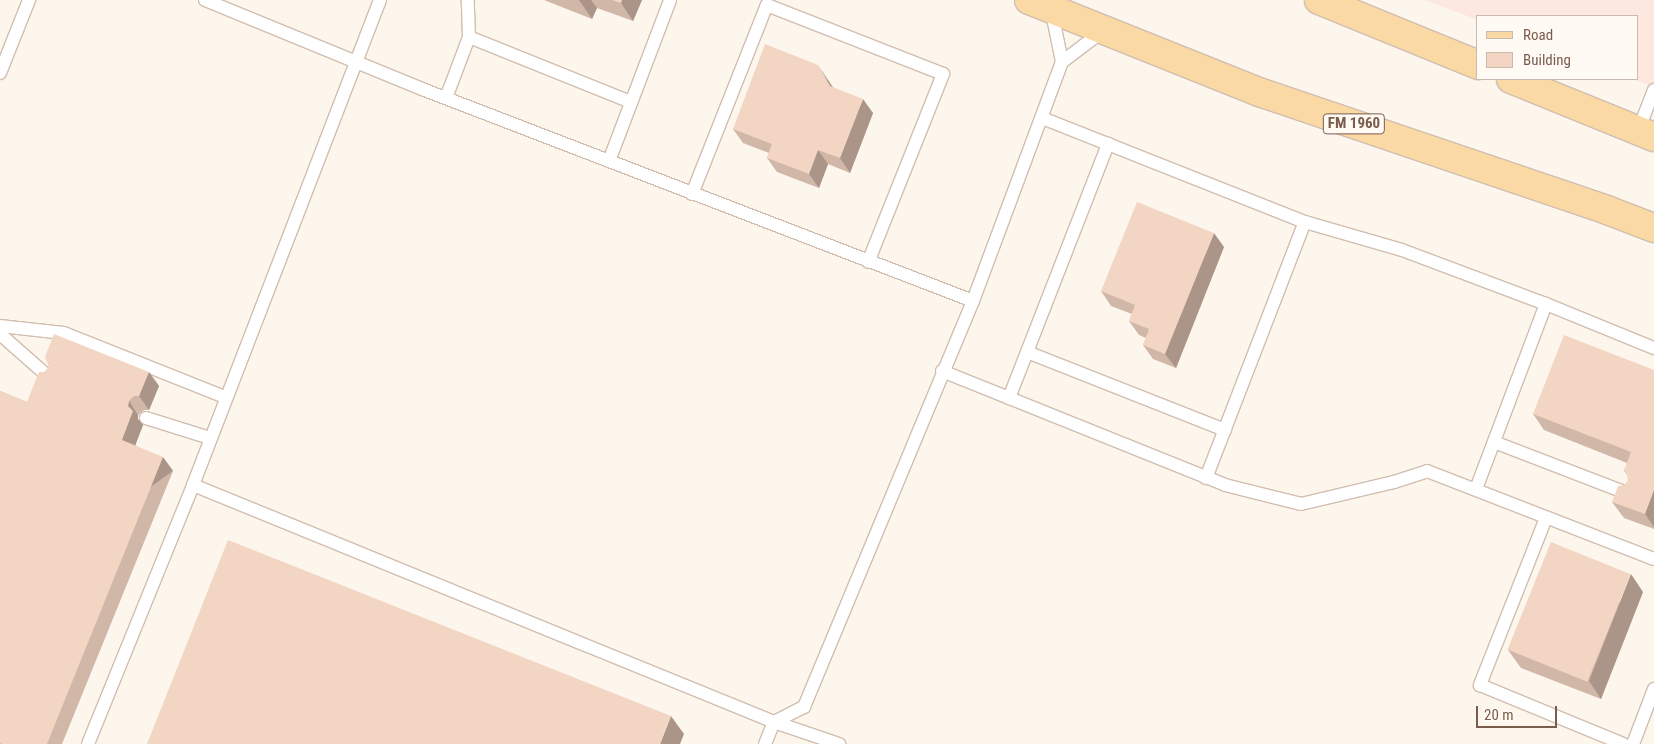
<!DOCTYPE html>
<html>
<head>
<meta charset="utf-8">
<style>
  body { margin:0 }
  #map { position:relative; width:1654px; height:744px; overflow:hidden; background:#fdf6ec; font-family:"Roboto Condensed",sans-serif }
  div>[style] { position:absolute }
  .commercial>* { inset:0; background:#fde8e0 }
  .roads { filter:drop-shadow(1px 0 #d1beb0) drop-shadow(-1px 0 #d1beb0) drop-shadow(0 1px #d1beb0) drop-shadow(0 -1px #d1beb0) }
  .lane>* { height:12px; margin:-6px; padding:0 6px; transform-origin:6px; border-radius:6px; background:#fff }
  .primary>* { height:28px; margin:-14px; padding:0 14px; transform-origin:14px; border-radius:14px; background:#fbd9a5 }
  .wall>* { inset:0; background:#d1b7a8 }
  .shaded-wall>* { inset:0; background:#aa9588; transform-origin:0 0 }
  .building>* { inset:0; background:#f3d5c3; transform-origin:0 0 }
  span { translate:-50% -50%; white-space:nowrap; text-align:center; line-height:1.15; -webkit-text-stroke:4px #fffaf3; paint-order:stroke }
  .shield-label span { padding:1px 4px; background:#fffaf3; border:1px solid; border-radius:4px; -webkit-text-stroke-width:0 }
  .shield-label { font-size:15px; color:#7a5c4d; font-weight:700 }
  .legend { position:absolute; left:1476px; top:15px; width:162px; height:65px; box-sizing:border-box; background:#fffaf3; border:1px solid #cabbb1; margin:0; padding:6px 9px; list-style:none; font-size:15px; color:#7a5c4d }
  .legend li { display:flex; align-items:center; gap:10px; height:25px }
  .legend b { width:25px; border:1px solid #cabbb1 }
  .scale { position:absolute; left:1476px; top:706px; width:81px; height:22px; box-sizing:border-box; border:2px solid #7a5c4d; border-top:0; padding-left:6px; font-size:15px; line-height:18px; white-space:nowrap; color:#7a5c4d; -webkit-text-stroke:4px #fffaf3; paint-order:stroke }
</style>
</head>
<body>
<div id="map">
  <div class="commercial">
    <div style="clip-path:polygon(1424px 0,1654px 0,1654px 87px,1632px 79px,1638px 79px,1638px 16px,1478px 16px,1478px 20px)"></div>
  </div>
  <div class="roads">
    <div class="lane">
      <div style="left:205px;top:0;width:235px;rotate:22.3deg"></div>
      <div style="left:422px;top:89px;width:590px;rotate:21.04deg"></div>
      <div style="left:380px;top:0;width:520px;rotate:111.08deg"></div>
      <div style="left:193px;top:485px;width:627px;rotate:22.19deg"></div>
      <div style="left:774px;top:722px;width:69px;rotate:18.7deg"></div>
      <div style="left:1051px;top:8px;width:55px;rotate:78.5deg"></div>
      <div style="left:469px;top:37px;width:175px;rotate:21.9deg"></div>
      <div style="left:0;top:73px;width:79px;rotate:-68.3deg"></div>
      <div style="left:446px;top:98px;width:65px;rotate:-69.3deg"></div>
      <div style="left:469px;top:37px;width:37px;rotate:-92deg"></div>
      <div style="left:1042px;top:118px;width:283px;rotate:21.6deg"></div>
      <div style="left:1305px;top:222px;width:101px;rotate:16.1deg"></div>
      <div style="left:1402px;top:250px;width:154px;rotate:20.6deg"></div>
      <div style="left:1546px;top:304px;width:117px;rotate:22.2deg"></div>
      <div style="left:1638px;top:131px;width:44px;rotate:-68.7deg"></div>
      <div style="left:609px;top:161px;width:172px;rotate:-69.2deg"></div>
      <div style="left:692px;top:194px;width:203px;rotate:-68.4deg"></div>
      <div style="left:767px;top:5px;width:189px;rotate:21.4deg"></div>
      <div style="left:943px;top:74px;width:202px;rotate:111.7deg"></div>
      <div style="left:0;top:326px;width:64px;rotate:6.2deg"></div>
      <div style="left:64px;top:333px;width:173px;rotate:21.7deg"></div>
      <div style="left:0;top:334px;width:68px;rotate:41.4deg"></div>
      <div style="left:1027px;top:352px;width:213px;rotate:21.5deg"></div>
      <div style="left:942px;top:371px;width:305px;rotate:21.9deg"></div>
      <div style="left:1225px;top:485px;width:78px;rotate:14deg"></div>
      <div style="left:1301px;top:504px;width:96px;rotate:-13.3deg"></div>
      <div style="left:1394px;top:482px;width:35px;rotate:-18deg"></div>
      <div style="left:1427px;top:471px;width:243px;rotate:21.2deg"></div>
      <div style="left:1009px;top:398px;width:273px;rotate:-68.7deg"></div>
      <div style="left:146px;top:418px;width:67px;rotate:17.4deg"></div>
      <div style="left:1494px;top:442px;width:148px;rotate:21deg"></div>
      <div style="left:1206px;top:478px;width:274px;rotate:-68.9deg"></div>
      <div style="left:1476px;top:489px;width:198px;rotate:-69.3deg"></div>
      <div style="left:1546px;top:518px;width:180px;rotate:111.6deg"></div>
      <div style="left:1480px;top:685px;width:155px;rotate:22.4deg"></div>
      <div style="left:88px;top:744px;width:279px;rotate:-67.9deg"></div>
      <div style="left:765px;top:744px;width:24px;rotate:-68deg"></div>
      <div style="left:774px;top:722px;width:34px;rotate:-27deg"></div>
      <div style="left:804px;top:707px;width:440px;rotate:-67.4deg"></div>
      <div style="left:973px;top:301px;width:255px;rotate:-69.6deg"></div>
      <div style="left:1062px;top:62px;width:53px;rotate:-37.3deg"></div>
      <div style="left:1633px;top:744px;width:59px;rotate:-69.1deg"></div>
    </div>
    <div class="primary">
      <div style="left:1029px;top:0;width:251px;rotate:21.8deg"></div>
      <div style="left:1262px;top:93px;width:364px;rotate:18.7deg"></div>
      <div style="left:1607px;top:210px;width:50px;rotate:21deg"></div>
      <div style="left:1319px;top:0;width:172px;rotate:22.2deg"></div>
      <div style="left:1511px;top:79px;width:154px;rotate:22.1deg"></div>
    </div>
  </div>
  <div class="wall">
    <div style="clip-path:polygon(544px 0,642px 0,633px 21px,597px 8px,592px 19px)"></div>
    <div style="clip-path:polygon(828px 80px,833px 87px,873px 113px,850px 173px,828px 164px,819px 188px,777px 172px,767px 158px,769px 153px,743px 143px,733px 129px)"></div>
    <div style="clip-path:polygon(1224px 247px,1176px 368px,1153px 359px,1143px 345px,1146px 338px,1139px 335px,1129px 321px,1132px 314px,1111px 306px,1101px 291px)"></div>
    <div style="clip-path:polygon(1654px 370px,1654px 529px,1624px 518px,1612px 502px,1628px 481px,1628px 476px,1624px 471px,1627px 463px,1544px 430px,1533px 414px)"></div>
    <div style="clip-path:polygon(149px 372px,159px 386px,149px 410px,144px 410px,138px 415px,138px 419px,143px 425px,135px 445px,173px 471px,62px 744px,0 744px,0 391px,27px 402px)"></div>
    <div style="clip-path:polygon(1643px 592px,1601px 699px,1521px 668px,1508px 650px)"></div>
  </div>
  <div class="shaded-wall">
    <div style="clip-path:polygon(579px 0,591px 0,597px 8px,592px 19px)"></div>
    <div style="clip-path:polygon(622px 0,642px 0,633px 21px,621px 3px)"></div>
    <div style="clip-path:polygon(818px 65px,828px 80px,841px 101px,830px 86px)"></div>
    <div style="clip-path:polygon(863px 99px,873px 113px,850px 173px,840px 158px)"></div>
    <div style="clip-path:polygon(818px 150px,828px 164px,819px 188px,809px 174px)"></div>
    <div style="clip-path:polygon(1214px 233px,1224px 247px,1176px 368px,1165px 354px)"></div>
    <div style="clip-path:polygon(149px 372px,159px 386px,149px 410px,139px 396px)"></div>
    <div style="clip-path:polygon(129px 401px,138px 415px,138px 419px,143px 425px,132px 454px,122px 440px,128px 406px)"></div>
    <div style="left:163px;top:457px;width:17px;height:310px;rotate:54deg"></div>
    <div style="clip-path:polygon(1654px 490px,1654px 527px,1645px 514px)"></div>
    <div style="clip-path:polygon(1631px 574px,1643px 592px,1601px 699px,1589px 681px)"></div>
    <div style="clip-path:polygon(671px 716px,684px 734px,680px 744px,660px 744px)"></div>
  </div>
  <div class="building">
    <div style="clip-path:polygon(612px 0,622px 0,621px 3px)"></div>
    <div style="clip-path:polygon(765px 44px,818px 65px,830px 86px,863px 99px,840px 158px,818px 150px,809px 174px,767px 158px,772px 144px,733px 129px)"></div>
    <div style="clip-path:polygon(1137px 202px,1214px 233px,1165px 354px,1143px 345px,1149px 329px,1129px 321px,1135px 305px,1101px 291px)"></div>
    <div style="clip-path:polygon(54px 334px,149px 372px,139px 396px,134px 396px,129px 401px,128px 406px,133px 411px,122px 440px,163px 457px,47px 744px,2px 744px,0 743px,0 391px,27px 402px,39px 372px,44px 372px,49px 367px,45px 357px)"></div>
    <div style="clip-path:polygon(1564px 335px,1654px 370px,1654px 490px,1645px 514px,1612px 502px,1618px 486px,1625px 485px,1628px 481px,1627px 474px,1624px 471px,1631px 452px,1533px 414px)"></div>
    <div style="clip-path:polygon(228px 540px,671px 716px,660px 744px,147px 744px)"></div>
    <div style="left:1551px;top:542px;width:86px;height:116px;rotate:22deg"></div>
  </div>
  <div class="shield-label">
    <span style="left:1354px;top:124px">FM 1960</span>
  </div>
  <ul class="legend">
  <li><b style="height:6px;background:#fbd9a5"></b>Road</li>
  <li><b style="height:14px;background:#f3d5c3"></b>Building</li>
  </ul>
  <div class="scale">20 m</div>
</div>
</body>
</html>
